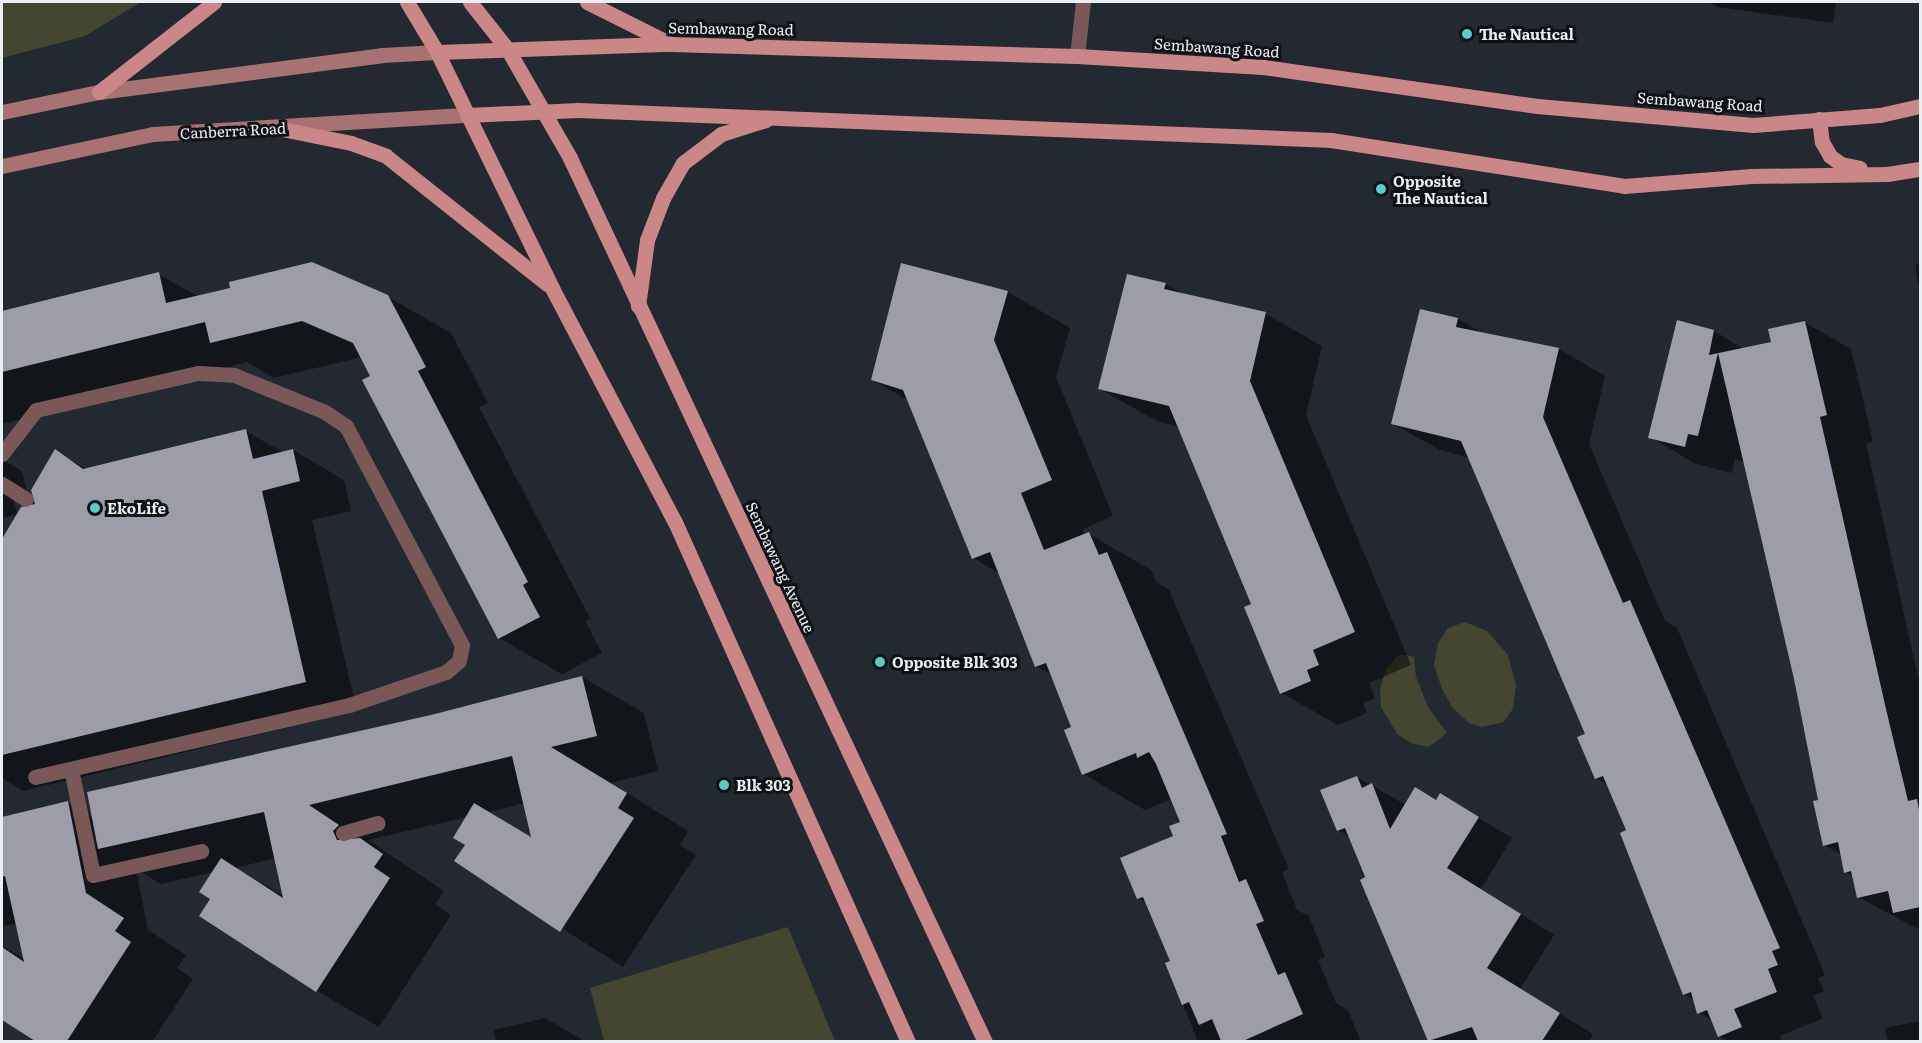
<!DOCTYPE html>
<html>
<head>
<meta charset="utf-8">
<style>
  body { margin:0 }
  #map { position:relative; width:1922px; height:1043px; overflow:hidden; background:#222931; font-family:Literata,serif }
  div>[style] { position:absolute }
  .green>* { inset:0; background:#454630 }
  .shadow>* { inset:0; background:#0007 }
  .building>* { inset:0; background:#9d9da9 }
  .lane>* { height:15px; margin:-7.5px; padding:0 7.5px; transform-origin:7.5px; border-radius:7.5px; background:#7a5858 }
  .street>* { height:15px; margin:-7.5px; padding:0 7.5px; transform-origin:7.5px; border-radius:7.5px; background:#7a5858 }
  .secondary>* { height:15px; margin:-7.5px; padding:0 7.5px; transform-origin:7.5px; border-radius:7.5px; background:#a87272 }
  .primary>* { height:15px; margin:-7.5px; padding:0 7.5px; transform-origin:7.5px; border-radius:7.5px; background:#cb8687 }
  .dots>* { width:16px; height:16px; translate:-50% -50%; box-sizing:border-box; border:3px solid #0e1215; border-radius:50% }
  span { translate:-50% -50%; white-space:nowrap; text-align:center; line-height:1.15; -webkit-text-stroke:6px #0e1215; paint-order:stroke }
  .street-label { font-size:15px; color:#eaeff4 }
  .poi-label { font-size:15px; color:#eaeff4; font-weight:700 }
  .left { translate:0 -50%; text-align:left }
  .frame { position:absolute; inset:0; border:3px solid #eaeff4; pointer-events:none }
</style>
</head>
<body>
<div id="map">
  <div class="green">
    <div style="clip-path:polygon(2px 2px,141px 2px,85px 36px,2px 58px)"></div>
    <div style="clip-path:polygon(1465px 622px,1487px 631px,1508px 655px,1516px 685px,1513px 709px,1503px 722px,1482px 727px,1469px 723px,1452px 707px,1442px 689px,1434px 665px,1438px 643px,1448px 628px)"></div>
    <div style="clip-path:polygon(1407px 655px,1414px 657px,1416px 677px,1428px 707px,1447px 733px,1429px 747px,1413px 744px,1397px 734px,1381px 707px,1380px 689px,1386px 669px,1397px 656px)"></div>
    <div style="clip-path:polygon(788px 927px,835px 1041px,604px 1041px,590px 988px)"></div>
  </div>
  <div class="shadow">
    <div style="clip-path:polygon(1708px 2px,1836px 2px,1833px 23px,1718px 7px)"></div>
    <div style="clip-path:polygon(1920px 264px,1920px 294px,1915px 265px)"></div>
    <div style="clip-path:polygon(902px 265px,1008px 292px,1070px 328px,1056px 377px,1113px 516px,1083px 529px,1085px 535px,1089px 534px,1151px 570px,1156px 582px,1169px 590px,1289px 869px,1282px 872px,1297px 910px,1309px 916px,1325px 957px,1318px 960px,1336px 1003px,1348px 1010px,1361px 1042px,1198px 1042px,1167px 964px,1172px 962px,1147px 903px,1138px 898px,1182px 823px,1172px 799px,1145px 810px,1083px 774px,1073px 728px,1053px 676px,1036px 666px,1000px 574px,973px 558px,910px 401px,872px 380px)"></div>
    <div style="clip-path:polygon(158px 274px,199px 297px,388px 297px,451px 333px,488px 403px,479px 407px,590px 618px,585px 621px,602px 653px,562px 674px,499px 638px,362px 357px,274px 378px,247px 362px,2px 424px,2px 312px)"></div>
    <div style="clip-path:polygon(1165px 284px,1185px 295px,1266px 314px,1322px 346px,1306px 415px,1411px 665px,1369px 683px,1375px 698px,1363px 703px,1367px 713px,1338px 725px,1281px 693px,1253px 605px,1179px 427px,1157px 421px,1100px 389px)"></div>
    <div style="clip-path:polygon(1458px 319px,1483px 333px,1559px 349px,1605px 376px,1589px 444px,1665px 621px,1677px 628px,1825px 975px,1818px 978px,1824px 991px,1813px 996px,1823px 1018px,1780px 1036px,1782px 1042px,1729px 1042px,1719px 1036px,1714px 1022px,1699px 1013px,1695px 1000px,1684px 994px,1628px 831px,1608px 785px,1596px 778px,1587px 734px,1470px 458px,1440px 450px,1393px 424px)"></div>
    <div style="clip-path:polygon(1678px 322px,1714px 331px,1744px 349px,1773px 343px,1804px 322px,1851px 349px,1873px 442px,1866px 443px,1920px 686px,1920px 930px,1858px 897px,1854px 877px,1846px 872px,1842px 855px,1824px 845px,1820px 801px,1795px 679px,1745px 462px,1735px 459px,1732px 473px,1696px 464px,1650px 437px)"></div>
    <div style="clip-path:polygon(246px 431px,284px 453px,293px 450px,344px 480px,351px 511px,312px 520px,357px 711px,23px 791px,2px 778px,2px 542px,22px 508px,36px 505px,55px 451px,87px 469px)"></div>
    <div style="clip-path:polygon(2px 450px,4px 461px,22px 471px,27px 492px,13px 496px,17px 514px,2px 518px)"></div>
    <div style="clip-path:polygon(evenodd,582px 677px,644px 713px,658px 771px,611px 783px,688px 831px,680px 845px,696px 855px,623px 967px,456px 861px,467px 845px,467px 817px,368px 840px,444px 891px,435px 904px,451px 915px,379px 1027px,317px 991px,212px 899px,213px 872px,161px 884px,136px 869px,148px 930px,186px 955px,177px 968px,193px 979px,152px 1042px,38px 1042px,2px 1018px,2px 946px,26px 960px,17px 924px,2px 926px,2px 818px,68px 803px,93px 818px,432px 716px,582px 677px,525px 803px,534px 840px,486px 813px,525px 803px,582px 677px,276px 858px,284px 896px,235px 868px,276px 858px)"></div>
    <div style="clip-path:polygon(1357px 777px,1406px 805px,1437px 801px,1441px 795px,1512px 838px,1481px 889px,1554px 935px,1520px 989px,1593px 1034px,1589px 1042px,1429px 1042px,1378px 920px,1350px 837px,1338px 830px)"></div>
    <div style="clip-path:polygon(545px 1018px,586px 1042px,496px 1042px,494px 1030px)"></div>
    <div style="clip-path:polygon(1920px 1021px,1920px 1042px,1888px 1042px,1885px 1028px)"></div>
  </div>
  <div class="building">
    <div style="clip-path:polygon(312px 262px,388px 295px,426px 367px,418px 371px,528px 582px,523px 585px,540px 617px,498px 639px,362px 380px,370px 376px,353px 343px,302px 321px,210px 343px,205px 322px,2px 372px,2px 311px,159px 272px,166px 303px,230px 288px,229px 282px)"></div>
    <div style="clip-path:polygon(901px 263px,1008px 291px,994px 340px,1052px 480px,1021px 493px,1044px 550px,1089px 532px,1099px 555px,1107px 552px,1227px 834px,1221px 836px,1239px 882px,1246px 879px,1264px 921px,1256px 924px,1278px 975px,1285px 972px,1303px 1014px,1243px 1041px,1221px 1041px,1212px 1019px,1199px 1025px,1189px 1002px,1182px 1005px,1165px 963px,1170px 961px,1143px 897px,1137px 899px,1120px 858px,1173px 836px,1169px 826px,1180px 822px,1156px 764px,1149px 752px,1137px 758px,1136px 753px,1082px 775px,1064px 730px,1071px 727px,1046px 663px,1035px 667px,990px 552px,972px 559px,903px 390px,871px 380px)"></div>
    <div style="clip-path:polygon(1127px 274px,1166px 283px,1164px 289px,1266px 312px,1250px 381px,1355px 632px,1313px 650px,1319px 665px,1307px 670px,1311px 681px,1280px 694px,1244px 607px,1251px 604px,1169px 406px,1098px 389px)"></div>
    <div style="clip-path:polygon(1420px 309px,1458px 318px,1456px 327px,1559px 348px,1543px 417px,1623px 603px,1630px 600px,1780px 948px,1772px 951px,1778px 965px,1768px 969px,1777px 992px,1734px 1009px,1742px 1027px,1718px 1037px,1707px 1010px,1697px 1014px,1691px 992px,1683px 995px,1620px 833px,1626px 830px,1603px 776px,1595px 779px,1577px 737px,1585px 734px,1461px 441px,1391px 424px)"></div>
    <div style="clip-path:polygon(1677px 320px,1714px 330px,1709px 355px,1771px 342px,1768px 329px,1805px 321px,1827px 415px,1820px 417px,1886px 709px,1908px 801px,1917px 799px,1920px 815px,1920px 907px,1893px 913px,1888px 891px,1857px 898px,1851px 871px,1844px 873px,1838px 842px,1823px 846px,1813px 801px,1818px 800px,1794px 679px,1718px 353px,1698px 436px,1688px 434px,1685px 447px,1648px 438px)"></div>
    <div style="clip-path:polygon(246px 429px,253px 459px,293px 449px,300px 481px,262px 491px,306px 682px,2px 755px,2px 539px,21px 507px,35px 504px,31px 490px,55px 449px,83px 469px)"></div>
    <div style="clip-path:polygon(582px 676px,597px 736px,551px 747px,627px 793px,618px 808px,634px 818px,560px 932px,454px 861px,465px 845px,453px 838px,474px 803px,531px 837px,512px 756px,309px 805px,339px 825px,333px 831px,337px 840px,360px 838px,383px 854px,374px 867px,390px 878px,316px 992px,199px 916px,210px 899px,199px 892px,221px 858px,283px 898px,264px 812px,98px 849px,87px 792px,431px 715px)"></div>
    <div style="clip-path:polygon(1357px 776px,1362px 788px,1372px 783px,1390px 829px,1415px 787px,1436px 800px,1440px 793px,1479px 817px,1447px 868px,1521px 914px,1487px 968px,1560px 1013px,1542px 1041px,1478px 1041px,1472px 1027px,1428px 1041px,1360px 880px,1365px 877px,1345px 828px,1337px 831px,1320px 790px)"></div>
    <div style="clip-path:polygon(68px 801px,86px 893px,124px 918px,115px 931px,131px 942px,67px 1041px,35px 1041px,2px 1020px,2px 947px,24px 962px,5px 876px,2px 877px,2px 817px)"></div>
  </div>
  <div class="lane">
    <div style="left:2px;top:454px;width:56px;rotate:-52.3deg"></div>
    <div style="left:36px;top:410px;width:166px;rotate:-12.9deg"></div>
    <div style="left:198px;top:373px;width:36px;rotate:3deg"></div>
    <div style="left:234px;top:375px;width:98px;rotate:22.1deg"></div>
    <div style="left:325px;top:412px;width:25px;rotate:34deg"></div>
    <div style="left:346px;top:426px;width:248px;rotate:62.1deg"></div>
    <div style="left:462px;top:645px;width:16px;rotate:101deg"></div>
    <div style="left:459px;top:661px;width:17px;rotate:140deg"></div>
    <div style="left:446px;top:672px;width:102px;rotate:161.2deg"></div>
    <div style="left:349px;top:705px;width:322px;rotate:167.1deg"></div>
    <div style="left:2px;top:484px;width:28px;rotate:32deg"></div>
    <div style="left:71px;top:769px;width:108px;rotate:78.3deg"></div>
    <div style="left:93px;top:875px;width:111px;rotate:-12.5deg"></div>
    <div style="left:343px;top:833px;width:36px;rotate:-16deg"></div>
  </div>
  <div class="street">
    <div style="left:1077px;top:56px;width:54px;rotate:-83.7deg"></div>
  </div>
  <div class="secondary">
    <div style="left:2px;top:112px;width:99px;rotate:-11.7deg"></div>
    <div style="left:99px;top:92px;width:285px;rotate:-7.4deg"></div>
    <div style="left:382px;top:55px;width:55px;rotate:-3.1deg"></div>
    <div style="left:2px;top:166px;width:154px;rotate:-12deg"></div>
    <div style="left:153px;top:134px;width:315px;rotate:-3.5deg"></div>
  </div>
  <div class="primary">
    <div style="left:407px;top:2px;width:58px;rotate:59deg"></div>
    <div style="left:437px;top:52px;width:263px;rotate:64deg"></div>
    <div style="left:552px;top:288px;width:264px;rotate:62.3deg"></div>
    <div style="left:675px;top:522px;width:570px;rotate:65.86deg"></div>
    <div style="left:470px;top:2px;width:61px;rotate:51.6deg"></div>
    <div style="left:508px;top:50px;width:125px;rotate:60.1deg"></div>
    <div style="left:570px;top:158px;width:977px;rotate:64.85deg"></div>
    <div style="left:587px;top:2px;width:89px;rotate:26.6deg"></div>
    <div style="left:437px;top:52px;width:233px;rotate:-2deg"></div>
    <div style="left:670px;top:44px;width:407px;rotate:1.7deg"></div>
    <div style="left:1077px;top:56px;width:186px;rotate:3.4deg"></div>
    <div style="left:1263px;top:67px;width:277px;rotate:8.1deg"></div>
    <div style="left:1537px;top:106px;width:217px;rotate:5deg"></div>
    <div style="left:1753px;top:125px;width:127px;rotate:-4.5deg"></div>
    <div style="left:1880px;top:115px;width:41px;rotate:-12.7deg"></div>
    <div style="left:99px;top:92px;width:146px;rotate:-38deg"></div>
    <div style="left:467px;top:115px;width:111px;rotate:-2.6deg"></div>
    <div style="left:578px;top:110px;width:754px;rotate:2.28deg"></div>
    <div style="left:1331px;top:140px;width:297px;rotate:8.9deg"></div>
    <div style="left:1624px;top:186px;width:128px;rotate:-4.5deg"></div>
    <div style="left:1752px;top:176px;width:135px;rotate:-0.8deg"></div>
    <div style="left:1887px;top:174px;width:33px;rotate:-9deg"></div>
    <div style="left:1819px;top:119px;width:23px;rotate:83deg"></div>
    <div style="left:1822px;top:142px;width:16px;rotate:60deg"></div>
    <div style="left:1830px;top:156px;width:14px;rotate:36deg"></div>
    <div style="left:1841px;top:164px;width:19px;rotate:12deg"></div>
    <div style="left:282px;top:129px;width:70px;rotate:11.5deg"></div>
    <div style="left:351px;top:143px;width:37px;rotate:20deg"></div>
    <div style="left:386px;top:156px;width:206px;rotate:38.5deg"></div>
    <div style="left:638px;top:306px;width:67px;rotate:-82.2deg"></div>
    <div style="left:647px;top:240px;width:45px;rotate:-69.1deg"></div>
    <div style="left:663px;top:198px;width:40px;rotate:-60.3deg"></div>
    <div style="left:683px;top:163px;width:48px;rotate:-37.3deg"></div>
    <div style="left:721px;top:134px;width:47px;rotate:-17.3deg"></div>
  </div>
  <div class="dots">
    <div style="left:1467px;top:34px;background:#56cec4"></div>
    <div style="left:1381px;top:189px;background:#56cec4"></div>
    <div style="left:95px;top:508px;background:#56cec4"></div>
    <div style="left:880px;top:662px;background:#56cec4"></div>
    <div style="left:724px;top:785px;background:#56cec4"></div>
  </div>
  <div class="street-label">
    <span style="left:731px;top:28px;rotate:1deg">Sembawang Road</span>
    <span style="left:1217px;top:47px;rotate:4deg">Sembawang Road</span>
    <span style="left:1700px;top:101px;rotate:4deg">Sembawang Road</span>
    <span style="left:233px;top:130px;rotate:-3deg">Canberra Road</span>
    <span style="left:781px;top:567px;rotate:65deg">Sembawang Avenue</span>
  </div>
  <div class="poi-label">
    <span class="left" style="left:1479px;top:34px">The Nautical</span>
    <span class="left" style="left:1393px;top:189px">Opposite<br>The Nautical</span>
    <span class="left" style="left:107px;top:508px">EkoLife</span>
    <span class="left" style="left:892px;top:662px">Opposite Blk 303</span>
    <span class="left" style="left:736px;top:785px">Blk 303</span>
  </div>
  <div class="frame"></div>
</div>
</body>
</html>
